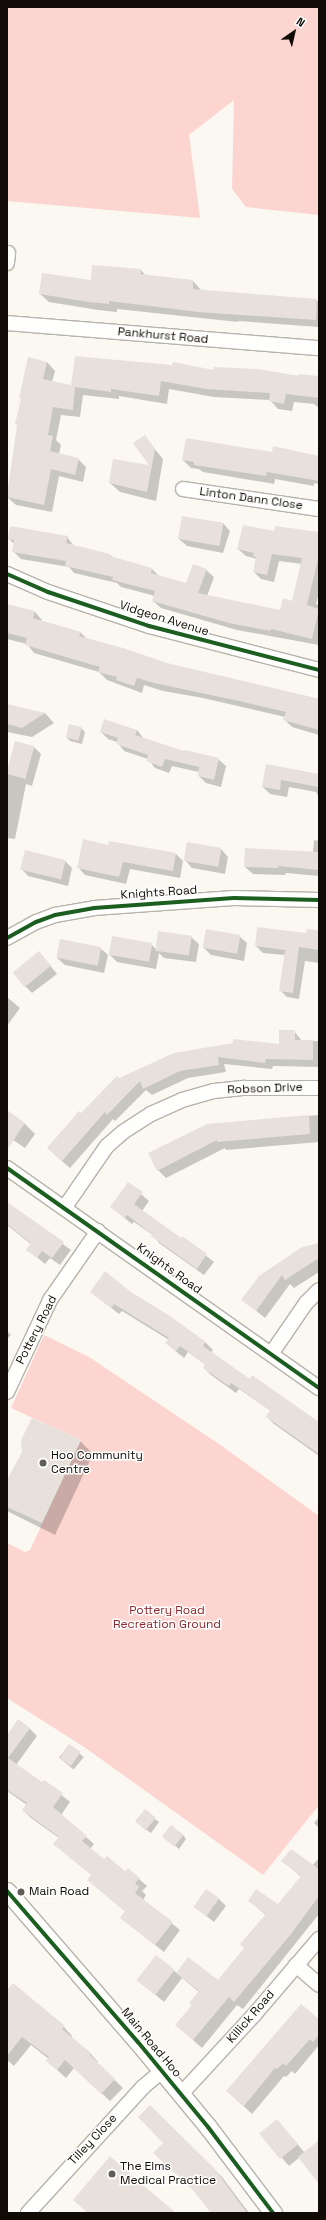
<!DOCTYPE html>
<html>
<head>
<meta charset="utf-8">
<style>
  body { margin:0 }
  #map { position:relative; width:326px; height:2220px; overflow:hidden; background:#fbf8f2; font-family:"Space Grotesk",sans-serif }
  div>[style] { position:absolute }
  .green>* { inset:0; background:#fdd5d0 }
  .shadow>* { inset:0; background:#0003; transform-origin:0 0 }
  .building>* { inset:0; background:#e7e0db; transform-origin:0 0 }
  .roads { filter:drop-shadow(1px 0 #b7b3ac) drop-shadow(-1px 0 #b7b3ac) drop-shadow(0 1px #b7b3ac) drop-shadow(0 -1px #b7b3ac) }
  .minor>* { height:14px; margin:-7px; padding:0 7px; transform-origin:7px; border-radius:7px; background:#fefefd }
  .tertiary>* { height:17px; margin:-8.5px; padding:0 8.5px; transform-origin:8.5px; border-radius:8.5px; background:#fefefd }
  .cycleway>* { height:4px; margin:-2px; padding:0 2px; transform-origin:2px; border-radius:2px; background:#1b5e20 }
  .dots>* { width:11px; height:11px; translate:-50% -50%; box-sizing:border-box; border:2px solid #fff; border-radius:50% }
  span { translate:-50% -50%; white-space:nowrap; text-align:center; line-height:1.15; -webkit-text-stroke:3px #fff; paint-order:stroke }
  .street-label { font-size:12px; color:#100b04 }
  .poi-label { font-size:12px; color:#100b04 }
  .left { translate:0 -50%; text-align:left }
  .park-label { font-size:12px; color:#8e272c }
  .frame { position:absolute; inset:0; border:8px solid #100b04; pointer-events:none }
  .north { position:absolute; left:274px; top:12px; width:40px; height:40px; -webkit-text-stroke:3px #fff; paint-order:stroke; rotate:34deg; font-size:11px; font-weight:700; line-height:16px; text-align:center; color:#100b04 }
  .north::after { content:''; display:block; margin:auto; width:14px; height:18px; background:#100b04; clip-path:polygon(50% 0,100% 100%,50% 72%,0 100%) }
</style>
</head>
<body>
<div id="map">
  <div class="green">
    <div style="clip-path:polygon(7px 7px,319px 7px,319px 215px,246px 207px,232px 189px,234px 100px,189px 135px,200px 218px,7px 201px)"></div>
    <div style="clip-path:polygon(44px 1335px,89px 1357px,219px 1444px,319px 1516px,319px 1805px,263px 1875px,84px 1747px,7px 1698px,7px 1543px,25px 1552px,30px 1550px,81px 1440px,11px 1408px)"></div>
  </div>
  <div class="shadow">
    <div style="clip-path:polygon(141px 270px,146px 276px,193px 281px,202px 291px,319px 301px,319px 327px,238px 321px,238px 322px,117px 309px,117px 312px,98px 310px,49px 302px,40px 294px)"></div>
    <div style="clip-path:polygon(47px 362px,55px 371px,52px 382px,72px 387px,215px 371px,319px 377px,319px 408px,314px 404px,294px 402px,292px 411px,278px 409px,270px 400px,214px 397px,169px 389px,167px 404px,119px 396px,119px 399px,83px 395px,80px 417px,61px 415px,56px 440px,61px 445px,59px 454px,78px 459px,86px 467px,83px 482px,59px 476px,52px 512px,16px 505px,7px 497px,22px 399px,20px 397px)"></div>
    <div style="clip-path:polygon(145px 437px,163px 459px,156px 501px,120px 492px,110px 483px,152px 467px)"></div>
    <div style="clip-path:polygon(273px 453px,319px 457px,319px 484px,314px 483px,314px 486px,275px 479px,274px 484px,203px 472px,199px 469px,191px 468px,183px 460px)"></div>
    <div style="clip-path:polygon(183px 517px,223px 523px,230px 531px,223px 553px,187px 546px,179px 539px)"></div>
    <div style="clip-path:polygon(275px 532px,319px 533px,319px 592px,316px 604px,319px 605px,319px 645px,237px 630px,161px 608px,153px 601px,155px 596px,121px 587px,117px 583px,74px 573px,69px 567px,21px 559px,13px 551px,14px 544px,9px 539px,67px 537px,74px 546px,110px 555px,114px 558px,152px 569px,159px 576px,187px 584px,206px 570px,214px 577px,207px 596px,281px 611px,292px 602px,302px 564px,279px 561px,274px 582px,261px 579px,254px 572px,257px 559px,246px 556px,238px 549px)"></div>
    <div style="clip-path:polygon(7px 605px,35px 612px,42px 620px,42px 622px,80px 632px,87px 639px,166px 664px,319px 699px,319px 735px,292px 727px,284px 719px,285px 717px,203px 698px,163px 691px,144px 685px,142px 693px,107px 680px,99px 672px,34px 653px,27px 644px,7px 639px)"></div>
    <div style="clip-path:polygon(7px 706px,45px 713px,54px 723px,32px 737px,7px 732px)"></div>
    <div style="clip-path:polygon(81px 728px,85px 732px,82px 744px,70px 741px,67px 738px)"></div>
    <div style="clip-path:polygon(137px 730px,144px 739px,185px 753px,218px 759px,226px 766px,221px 787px,206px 783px,199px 776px,199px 772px,172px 766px,169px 773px,155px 768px,148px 759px,124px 751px,117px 742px,108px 739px,101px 732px)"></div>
    <div style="clip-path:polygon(16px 742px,34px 747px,41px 754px,32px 786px,26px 784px,15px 839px,7px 838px,7px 776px)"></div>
    <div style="clip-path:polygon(267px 765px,319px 775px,319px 797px,316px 792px,289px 787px,287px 797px,270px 794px,263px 787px)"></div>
    <div style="clip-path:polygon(314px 840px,319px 841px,319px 876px,286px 873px,285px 875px,253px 874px,245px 867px,313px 852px)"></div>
    <div style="clip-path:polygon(188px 843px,221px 849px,228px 857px,225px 874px,192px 868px,185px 860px)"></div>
    <div style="clip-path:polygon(108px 847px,176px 854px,183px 861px,180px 878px,130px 869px,126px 884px,85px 875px,78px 867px)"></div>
    <div style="clip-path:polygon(65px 861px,72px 868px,68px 886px,28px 876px,21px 868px)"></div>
    <div style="clip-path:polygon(319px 931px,319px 963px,305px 961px,299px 999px,287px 997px,280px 990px,285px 955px,263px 953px,256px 946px)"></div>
    <div style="clip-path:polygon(239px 936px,247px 943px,244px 961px,211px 955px,204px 948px)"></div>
    <div style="clip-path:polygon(191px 937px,199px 944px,196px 962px,164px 958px,159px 953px,156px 969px,117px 962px,109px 954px,151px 944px,156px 949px)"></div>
    <div style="clip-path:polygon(100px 948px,108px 955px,104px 973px,65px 965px,57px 958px)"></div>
    <div style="clip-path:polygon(39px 952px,57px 974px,32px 993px,25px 986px)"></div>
    <div style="clip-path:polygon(7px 997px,20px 1008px,7px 1026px)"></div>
    <div style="clip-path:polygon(294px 1031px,302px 1041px,319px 1041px,319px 1067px,273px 1066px,272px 1069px,224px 1064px,226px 1072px,188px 1078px,152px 1095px,146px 1090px,115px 1121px,113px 1119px,70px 1168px,55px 1155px,81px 1114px,119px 1080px,174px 1054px,280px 1046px)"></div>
    <div style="clip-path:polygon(7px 1112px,25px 1124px,35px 1134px,25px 1148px,7px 1136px)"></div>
    <div style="clip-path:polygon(319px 1115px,319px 1142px,226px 1150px,225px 1148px,166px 1178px,158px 1170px,207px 1125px)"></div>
    <div style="clip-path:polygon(128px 1183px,149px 1201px,142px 1211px,181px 1239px,182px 1237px,214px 1262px,204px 1275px,159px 1243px,153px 1235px,134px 1222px,132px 1224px,111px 1207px)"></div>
    <div style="clip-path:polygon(7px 1203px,71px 1250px,60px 1265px,50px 1258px,45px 1264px,27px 1249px,31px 1244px,7px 1225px)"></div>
    <div style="clip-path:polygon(319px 1244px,319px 1272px,294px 1288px,290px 1284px,265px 1318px,243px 1300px)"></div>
    <div style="clip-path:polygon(91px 1292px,131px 1293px,170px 1317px,206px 1343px,213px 1350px,211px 1353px,250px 1380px,319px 1423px,319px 1456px,274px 1424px,267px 1417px,271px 1411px,239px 1389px,236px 1393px,211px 1375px,204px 1368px,206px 1365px,188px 1352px,184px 1358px,166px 1343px,169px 1340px,122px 1311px,119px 1314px)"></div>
    <div style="clip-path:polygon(7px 1331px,11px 1335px,7px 1339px)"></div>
    <div style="clip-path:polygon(80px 1441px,93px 1454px,55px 1535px,7px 1511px,7px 1482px,23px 1452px)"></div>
    <div style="clip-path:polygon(29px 1728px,37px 1736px,16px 1765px,42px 1783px,44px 1781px,70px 1802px,61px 1815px,94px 1844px,90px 1849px,104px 1861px,139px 1879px,147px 1886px,142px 1891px,146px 1895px,143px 1900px,180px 1930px,164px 1952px,121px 1918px,126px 1912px,96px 1887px,92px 1876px,59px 1838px,31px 1818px,23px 1810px,27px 1805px,7px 1791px,7px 1737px)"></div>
    <div style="left:69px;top:1745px;width:19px;height:16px;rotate:39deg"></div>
    <div style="clip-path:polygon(145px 1811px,159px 1822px,151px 1833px,141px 1826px)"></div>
    <div style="clip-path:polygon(319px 1817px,319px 1828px,314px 1823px)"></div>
    <div style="clip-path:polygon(183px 1835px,186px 1839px,179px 1849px,164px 1837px)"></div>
    <div style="clip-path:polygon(319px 1858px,319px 1914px,243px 2009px,237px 2005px,202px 2048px,176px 2025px,193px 2005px,199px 1992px,182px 1978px,164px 2002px,138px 1980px,156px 1957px,177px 1973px,218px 1981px,245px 1948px,266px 1915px,249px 1901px,278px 1906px,301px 1877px,283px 1861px,312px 1866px)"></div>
    <div style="clip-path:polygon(218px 1898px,226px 1906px,214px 1922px,195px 1907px)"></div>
    <div style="clip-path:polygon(13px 1984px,64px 2027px,72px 2036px,71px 2038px,90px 2053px,98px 2062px,97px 2063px,123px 2088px,110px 2101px,74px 2068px,66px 2078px,47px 2061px,49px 2059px,31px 2045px,14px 2066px,7px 2060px,7px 1991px)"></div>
    <div style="clip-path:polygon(319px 2021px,319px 2045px,295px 2074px,292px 2071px,286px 2077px,284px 2076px,252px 2114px,227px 2091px)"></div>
    <div style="clip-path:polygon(150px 2107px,222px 2177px,249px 2213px,213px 2213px,165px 2143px)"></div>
    <div style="clip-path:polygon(284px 2128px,304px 2152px,319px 2147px,319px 2182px,300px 2157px,289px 2166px,261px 2134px)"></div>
  </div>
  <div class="building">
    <div style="clip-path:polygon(92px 265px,141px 269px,141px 274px,193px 280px,193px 289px,317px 299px,316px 320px,198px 312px,109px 301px,109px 304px,89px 302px,39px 294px,42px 273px,91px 280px)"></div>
    <div style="clip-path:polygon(75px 356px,172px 365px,173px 362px,214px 370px,214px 367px,257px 369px,299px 376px,299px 374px,319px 376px,319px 398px,286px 394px,284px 404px,269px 401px,270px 393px,206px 389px,161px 381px,159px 396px,111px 389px,111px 392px,75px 387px,73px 410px,53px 407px,48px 435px,53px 436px,50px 451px,79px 458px,75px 475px,51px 469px,44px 505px,7px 497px,17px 425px,15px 424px,21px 398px,19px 398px,28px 357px,47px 362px,43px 379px,71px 385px)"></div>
    <div style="clip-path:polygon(145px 435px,155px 449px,147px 492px,109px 483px,113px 459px,149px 465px,133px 443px)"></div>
    <div style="clip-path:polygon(186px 438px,272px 452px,273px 446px,319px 456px,319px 481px,267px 472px,266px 476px,194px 465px,194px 462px,182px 460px)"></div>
    <div style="left:182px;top:516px;width:42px;height:23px;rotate:10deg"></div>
    <div style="clip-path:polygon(243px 525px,274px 531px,275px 526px,319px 532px,319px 555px,307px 605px,319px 609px,312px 639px,271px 629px,271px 631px,229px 623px,152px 601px,155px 591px,112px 580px,113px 577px,65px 566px,66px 561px,12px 552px,14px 540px,8px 539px,10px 526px,68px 536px,66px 543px,110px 554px,110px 556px,152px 568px,151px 573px,186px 583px,193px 564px,207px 569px,198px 593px,280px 610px,283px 598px,292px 601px,302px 558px,272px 554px,267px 575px,253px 572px,256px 557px,253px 556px,254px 553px,237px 549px)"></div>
    <div style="clip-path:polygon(7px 604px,35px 611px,33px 618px,81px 632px,79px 636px,123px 648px,167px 663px,319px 699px,319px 730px,283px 720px,286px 712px,239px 701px,154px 683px,137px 678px,134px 686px,116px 680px,117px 677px,98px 672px,100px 667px,25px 645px,27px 638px,7px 633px)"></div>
    <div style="clip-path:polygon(7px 704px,45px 713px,22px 728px,7px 724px)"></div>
    <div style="clip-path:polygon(104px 719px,137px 730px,135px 735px,184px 751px,185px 750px,219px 758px,214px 780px,198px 776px,199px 767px,165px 759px,162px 767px,146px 761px,148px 755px,116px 744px,118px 738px,100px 732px)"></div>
    <div style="left:69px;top:724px;width:13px;height:14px;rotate:13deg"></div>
    <div style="left:15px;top:741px;width:20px;height:34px;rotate:15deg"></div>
    <div style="clip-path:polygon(266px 764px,319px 774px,319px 787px,281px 780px,280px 790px,262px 787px)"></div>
    <div style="clip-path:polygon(83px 839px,108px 845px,109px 841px,176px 853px,173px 871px,123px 862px,119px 877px,77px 868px)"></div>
    <div style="left:187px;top:842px;width:35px;height:19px;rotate:10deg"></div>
    <div style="clip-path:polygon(245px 848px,319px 852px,319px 870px,278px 866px,278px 868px,244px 867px)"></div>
    <div style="left:25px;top:850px;width:42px;height:20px;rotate:14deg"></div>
    <div style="clip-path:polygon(257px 927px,306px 933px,307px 929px,319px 930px,319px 950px,299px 947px,293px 993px,279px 991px,285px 950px,255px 946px)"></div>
    <div style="left:206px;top:929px;width:35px;height:19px;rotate:10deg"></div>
    <div style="left:158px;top:931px;width:34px;height:20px;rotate:8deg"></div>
    <div style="left:112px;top:936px;width:41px;height:19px;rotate:10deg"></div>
    <div style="left:60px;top:939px;width:42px;height:19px;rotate:11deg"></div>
    <div style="left:39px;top:951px;width:19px;height:34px;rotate:51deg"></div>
    <div style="clip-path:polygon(279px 1030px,295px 1030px,295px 1040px,313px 1040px,313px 1060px,266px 1059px,265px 1063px,218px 1057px,219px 1065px,180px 1071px,143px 1089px,140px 1081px,107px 1115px,105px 1112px,62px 1161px,47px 1148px,79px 1111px,81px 1113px,117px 1076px,119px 1078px,174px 1053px,233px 1043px,233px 1039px,279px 1044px)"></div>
    <div style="clip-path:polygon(7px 1110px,25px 1123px,7px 1150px)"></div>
    <div style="clip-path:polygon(309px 1115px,310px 1134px,217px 1142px,217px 1140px,157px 1171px,148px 1153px,207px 1124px)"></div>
    <div style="clip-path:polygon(128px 1182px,143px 1192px,134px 1204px,181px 1238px,182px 1236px,207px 1254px,197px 1269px,151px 1236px,152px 1234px,127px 1215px,125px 1218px,110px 1207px)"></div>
    <div style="clip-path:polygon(7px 1202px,64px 1242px,52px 1258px,42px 1251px,37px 1258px,26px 1250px,31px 1243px,7px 1224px)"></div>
    <div style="clip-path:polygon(319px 1243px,319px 1258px,285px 1280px,282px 1275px,256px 1311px,241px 1300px,259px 1276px,302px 1247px)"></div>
    <div style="clip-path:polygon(105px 1271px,131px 1292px,170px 1316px,206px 1342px,203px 1346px,250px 1379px,252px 1375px,319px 1422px,319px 1454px,266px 1417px,270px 1410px,231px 1383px,229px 1386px,203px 1368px,205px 1364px,180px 1346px,176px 1351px,165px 1343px,169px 1338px,114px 1304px,111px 1308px,90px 1292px)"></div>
    <div style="clip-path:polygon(32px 1418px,81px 1440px,42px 1523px,7px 1507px,7px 1480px,22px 1452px,21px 1440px)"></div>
    <div style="clip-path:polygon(18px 1719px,30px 1728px,8px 1758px,42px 1782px,44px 1780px,63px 1793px,53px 1807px,87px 1836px,82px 1841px,104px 1859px,107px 1856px,125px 1871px,128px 1868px,140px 1878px,135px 1883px,139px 1887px,135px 1893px,173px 1922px,155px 1945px,120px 1918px,125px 1911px,87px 1880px,91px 1875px,53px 1844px,59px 1837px,22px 1810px,27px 1803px,7px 1790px,7px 1735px)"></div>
    <div style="left:69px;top:1744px;width:14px;height:17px;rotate:34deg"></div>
    <div style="left:145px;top:1809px;width:14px;height:16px;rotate:39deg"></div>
    <div style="left:171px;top:1825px;width:16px;height:15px;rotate:38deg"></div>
    <div style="clip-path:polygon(291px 1849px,319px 1869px,319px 1896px,291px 1934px,234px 2002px,229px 1997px,193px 2040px,175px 2025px,192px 2005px,189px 2003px,199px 1991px,176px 1973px,188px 1957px,218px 1980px,244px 1948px,240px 1944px,266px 1914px,248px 1901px,256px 1889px,278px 1904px,301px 1876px,281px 1861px)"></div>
    <div style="left:206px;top:1889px;width:16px;height:22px;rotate:35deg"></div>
    <div style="left:156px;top:1955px;width:24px;height:32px;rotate:38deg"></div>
    <div style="clip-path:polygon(13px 1983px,65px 2026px,62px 2029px,91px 2053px,89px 2054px,115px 2079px,101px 2094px,65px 2060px,57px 2070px,46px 2061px,49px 2057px,22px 2037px,7px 2056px,7px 1990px)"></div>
    <div style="clip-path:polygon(301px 2004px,319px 2019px,319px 2035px,313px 2042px,310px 2039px,286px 2066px,283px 2063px,277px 2069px,275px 2068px,244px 2106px,226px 2091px)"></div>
    <div style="clip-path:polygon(150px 2105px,214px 2168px,247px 2213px,211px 2213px,192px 2189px,153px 2153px,163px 2143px,138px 2117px)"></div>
    <div style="left:277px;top:2119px;width:33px;height:23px;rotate:51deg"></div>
    <div style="clip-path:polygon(319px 2140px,319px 2184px,298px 2157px)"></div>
    <div style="clip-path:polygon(110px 2156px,143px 2185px,176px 2213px,88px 2213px,73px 2200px)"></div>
  </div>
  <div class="roads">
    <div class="minor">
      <div style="left:7px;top:263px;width:10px;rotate:-84deg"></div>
      <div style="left:7px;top:323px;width:313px;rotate:4.6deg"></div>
      <div style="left:183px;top:489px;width:137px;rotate:8.4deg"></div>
      <div style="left:7px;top:574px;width:45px;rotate:23.7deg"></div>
      <div style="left:48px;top:592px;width:107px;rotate:18.6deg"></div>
      <div style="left:149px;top:626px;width:176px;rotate:14.5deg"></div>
      <div style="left:7px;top:938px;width:33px;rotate:-29deg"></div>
      <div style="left:36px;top:922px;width:20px;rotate:-20deg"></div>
      <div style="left:55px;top:915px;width:40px;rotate:-10deg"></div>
      <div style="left:94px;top:908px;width:140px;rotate:-4.1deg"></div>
      <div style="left:234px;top:898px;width:85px;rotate:1.3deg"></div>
      <div style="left:7px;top:1168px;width:382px;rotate:35.2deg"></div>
      <div style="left:65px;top:1207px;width:74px;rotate:-55.5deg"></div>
      <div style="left:107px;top:1146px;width:21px;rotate:-41deg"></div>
      <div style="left:123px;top:1132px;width:33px;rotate:-33deg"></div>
      <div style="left:151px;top:1114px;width:34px;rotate:-24deg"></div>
      <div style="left:182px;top:1100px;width:33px;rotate:-16deg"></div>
      <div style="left:214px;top:1091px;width:31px;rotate:-6deg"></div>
      <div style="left:245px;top:1088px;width:74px"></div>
      <div style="left:271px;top:1354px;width:62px;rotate:-55.5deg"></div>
      <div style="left:306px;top:1303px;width:18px;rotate:-45deg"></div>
      <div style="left:7px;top:1392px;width:102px;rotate:-64.9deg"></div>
      <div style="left:50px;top:1300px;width:84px;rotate:-55.2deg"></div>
      <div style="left:296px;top:1965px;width:30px;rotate:41deg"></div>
      <div style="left:181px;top:2094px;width:108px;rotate:-47.3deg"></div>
      <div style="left:254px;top:2015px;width:100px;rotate:-49.5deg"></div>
      <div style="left:28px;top:2213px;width:171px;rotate:-47.6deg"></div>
      <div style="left:143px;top:2087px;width:25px;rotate:-40deg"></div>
    </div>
    <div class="tertiary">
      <div style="left:7px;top:1891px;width:200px;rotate:49.1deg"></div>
      <div style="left:138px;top:2042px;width:110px;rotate:50.5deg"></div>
      <div style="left:208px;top:2127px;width:108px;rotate:52.9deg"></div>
    </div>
  </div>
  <div class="cycleway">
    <div style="left:7px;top:574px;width:45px;rotate:23.7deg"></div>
    <div style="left:48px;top:592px;width:107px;rotate:18.6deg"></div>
    <div style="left:149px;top:626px;width:176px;rotate:14.5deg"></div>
    <div style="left:7px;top:938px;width:33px;rotate:-29deg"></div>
    <div style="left:36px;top:922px;width:20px;rotate:-20deg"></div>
    <div style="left:55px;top:915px;width:40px;rotate:-10deg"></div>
    <div style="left:94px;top:908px;width:140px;rotate:-4.1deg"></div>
    <div style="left:234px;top:898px;width:85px;rotate:1.3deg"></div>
    <div style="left:7px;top:1168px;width:382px;rotate:35.2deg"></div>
    <div style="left:7px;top:1891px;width:200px;rotate:49.1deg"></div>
    <div style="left:138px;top:2042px;width:110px;rotate:50.5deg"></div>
    <div style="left:208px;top:2127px;width:108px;rotate:52.9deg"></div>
  </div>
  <div class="dots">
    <div style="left:43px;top:1463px;background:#625e57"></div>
    <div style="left:21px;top:1892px;background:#625e57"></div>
    <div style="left:112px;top:2174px;background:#625e57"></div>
  </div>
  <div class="street-label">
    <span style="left:163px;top:336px;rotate:5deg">Pankhurst Road</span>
    <span style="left:251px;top:499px;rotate:8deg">Linton Dann Close</span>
    <span style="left:164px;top:619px;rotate:17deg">Vidgeon Avenue</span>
    <span style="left:159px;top:893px;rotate:-4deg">Knights Road</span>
    <span style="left:265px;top:1089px;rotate:-2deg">Robson Drive</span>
    <span style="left:169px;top:1269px;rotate:36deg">Knights Road</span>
    <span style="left:37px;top:1330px;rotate:-63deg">Pottery Road</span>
    <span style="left:251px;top:2017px;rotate:-49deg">Killick Road</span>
    <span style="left:151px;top:2043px;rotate:50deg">Main Road Hoo</span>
    <span style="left:93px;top:2140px;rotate:-47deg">Tilley Close</span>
  </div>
  <div class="poi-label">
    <span class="left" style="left:51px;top:1463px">Hoo Community<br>Centre</span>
    <span class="left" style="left:29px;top:1892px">Main Road</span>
    <span class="left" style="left:120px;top:2174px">The Elms<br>Medical Practice</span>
  </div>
  <div class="park-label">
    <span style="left:167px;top:1618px">Pottery Road<br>Recreation Ground</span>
  </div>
  <div class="frame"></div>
  <div class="north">N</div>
</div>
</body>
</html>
